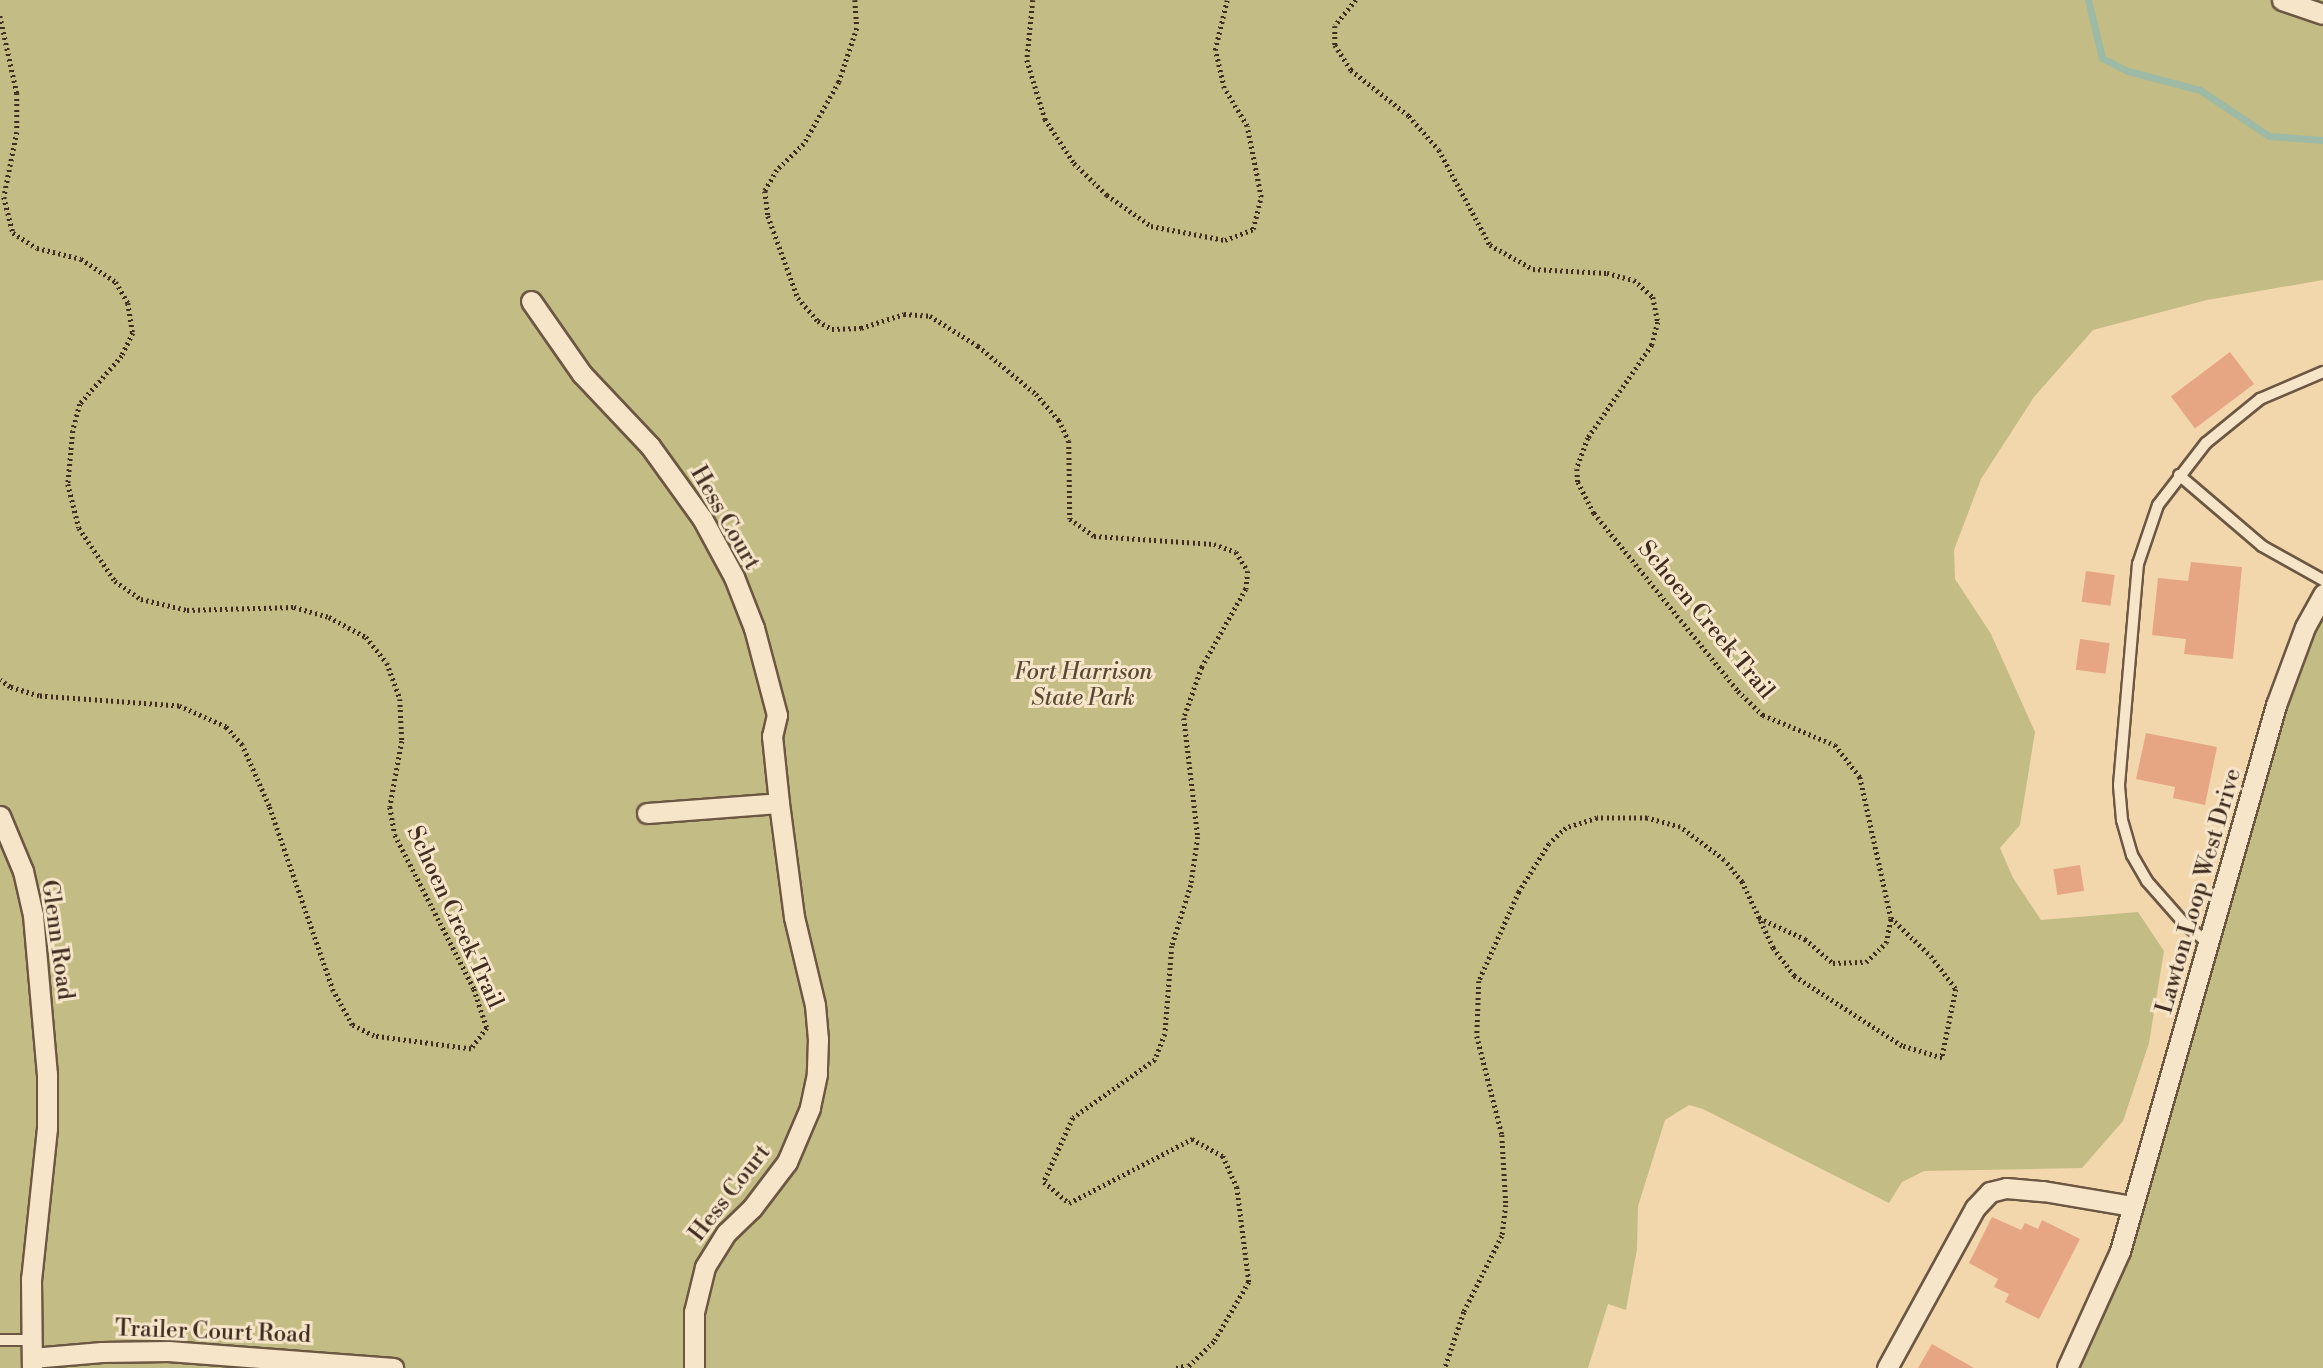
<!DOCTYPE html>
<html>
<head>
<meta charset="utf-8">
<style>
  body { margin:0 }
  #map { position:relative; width:2323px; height:1368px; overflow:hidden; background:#f2d7ad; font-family:"Libre Bodoni",serif }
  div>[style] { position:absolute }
  .green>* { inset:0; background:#c3bc84 }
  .stream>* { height:7px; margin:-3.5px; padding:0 3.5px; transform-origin:3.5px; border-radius:3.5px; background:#9cbaa5 }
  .building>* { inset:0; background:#e6a684; transform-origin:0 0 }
  .path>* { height:4.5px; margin-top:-2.25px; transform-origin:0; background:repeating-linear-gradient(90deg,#402c20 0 2px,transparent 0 5.5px) }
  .roads { filter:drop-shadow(2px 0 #6c5743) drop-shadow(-2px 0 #6c5743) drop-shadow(0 2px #6c5743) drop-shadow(0 -2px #6c5743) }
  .service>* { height:10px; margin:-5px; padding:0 5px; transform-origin:5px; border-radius:5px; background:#f7e5ca }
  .minor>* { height:19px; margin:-9.5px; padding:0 9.5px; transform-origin:9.5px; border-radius:9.5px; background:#f7e5ca }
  span { translate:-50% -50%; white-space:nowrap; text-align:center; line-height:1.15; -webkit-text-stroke:6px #f7e5ca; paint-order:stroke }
  .street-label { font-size:23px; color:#402c20 }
  .park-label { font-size:23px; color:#5a4934; font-style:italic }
</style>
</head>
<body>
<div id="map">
  <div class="green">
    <div style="clip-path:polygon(0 0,2323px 0,2323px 280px,2207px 300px,2093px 330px,2034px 397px,1981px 479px,1954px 550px,1955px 579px,1991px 634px,2035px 732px,2020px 825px,2000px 848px,2013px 878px,2041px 920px,2138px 912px,2164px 951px,2149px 1043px,2123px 1121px,2082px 1168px,1924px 1171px,1902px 1182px,1889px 1203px,1703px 1109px,1689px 1105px,1665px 1120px,1638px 1206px,1637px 1249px,1626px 1310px,1608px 1304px,1588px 1368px,0 1368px)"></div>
    <div style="clip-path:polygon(2323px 594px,2323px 1368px,2067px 1368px,2089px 1324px,2266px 746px)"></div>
  </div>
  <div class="stream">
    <div style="left:2088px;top:0;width:60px;rotate:76.4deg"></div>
    <div style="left:2102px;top:58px;width:29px;rotate:27deg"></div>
    <div style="left:2128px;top:71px;width:74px;rotate:14.8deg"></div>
    <div style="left:2200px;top:90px;width:83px;rotate:33.7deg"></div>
    <div style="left:2269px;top:136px;width:54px;rotate:4.2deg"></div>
  </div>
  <div class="building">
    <div style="left:2230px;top:352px;width:40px;height:74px;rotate:53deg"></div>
    <div style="clip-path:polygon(2191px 562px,2242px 567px,2233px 659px,2184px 654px,2186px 639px,2152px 635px,2158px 578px,2188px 581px)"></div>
    <div style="left:2086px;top:571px;width:29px;height:31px;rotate:8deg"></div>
    <div style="left:2080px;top:639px;width:30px;height:31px;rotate:8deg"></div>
    <div style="clip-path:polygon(2146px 733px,2217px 747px,2205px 805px,2173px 798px,2175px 787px,2136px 779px)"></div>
    <div style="left:2080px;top:865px;width:26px;height:27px;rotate:81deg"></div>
    <div style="clip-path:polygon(1992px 1217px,2021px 1230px,2025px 1223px,2038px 1229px,2042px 1220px,2080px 1239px,2039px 1319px,2005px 1302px,2009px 1294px,1994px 1287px,1998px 1279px,1969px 1263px)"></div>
    <div style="clip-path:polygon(1932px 1344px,1974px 1368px,1918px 1368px)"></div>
  </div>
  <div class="path">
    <div style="left:855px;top:0;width:28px;rotate:86deg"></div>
    <div style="left:857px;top:28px;width:57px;rotate:108.4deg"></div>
    <div style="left:839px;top:82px;width:71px;rotate:119.4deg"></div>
    <div style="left:804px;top:144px;width:37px;rotate:136deg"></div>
    <div style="left:777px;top:170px;width:24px;rotate:120deg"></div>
    <div style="left:765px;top:191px;width:25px;rotate:83deg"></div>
    <div style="left:768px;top:216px;width:87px;rotate:69.9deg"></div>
    <div style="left:798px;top:298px;width:30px;rotate:49deg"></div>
    <div style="left:818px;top:321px;width:16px;rotate:30deg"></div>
    <div style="left:832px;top:329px;width:29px;rotate:-2deg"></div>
    <div style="left:861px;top:328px;width:45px;rotate:-18deg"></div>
    <div style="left:904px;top:314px;width:26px;rotate:4deg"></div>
    <div style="left:930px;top:316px;width:57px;rotate:32deg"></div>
    <div style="left:978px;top:346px;width:75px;rotate:39.6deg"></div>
    <div style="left:1036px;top:394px;width:35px;rotate:49deg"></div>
    <div style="left:1059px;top:420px;width:23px;rotate:65deg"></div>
    <div style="left:1069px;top:441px;width:78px;rotate:89.3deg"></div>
    <div style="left:1070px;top:519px;width:29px;rotate:35deg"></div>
    <div style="left:1094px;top:536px;width:120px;rotate:3.8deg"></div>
    <div style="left:1214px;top:544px;width:23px;rotate:20deg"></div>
    <div style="left:1236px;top:552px;width:22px;rotate:58deg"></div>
    <div style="left:1248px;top:571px;width:18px;rotate:96deg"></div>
    <div style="left:1246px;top:589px;width:90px;rotate:119.4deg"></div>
    <div style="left:1202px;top:667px;width:54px;rotate:109.4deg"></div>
    <div style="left:1184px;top:718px;width:120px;rotate:83.3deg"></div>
    <div style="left:1198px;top:837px;width:49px;rotate:98.3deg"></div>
    <div style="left:1191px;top:885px;width:64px;rotate:107.3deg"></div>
    <div style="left:1172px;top:946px;width:88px;rotate:94.5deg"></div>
    <div style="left:1165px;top:1034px;width:28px;rotate:111deg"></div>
    <div style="left:1155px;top:1060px;width:100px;rotate:144.7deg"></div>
    <div style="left:1073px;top:1118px;width:70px;rotate:114.4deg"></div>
    <div style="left:1044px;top:1182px;width:33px;rotate:40deg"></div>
    <div style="left:1069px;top:1203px;width:139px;rotate:-27.5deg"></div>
    <div style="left:1192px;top:1139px;width:35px;rotate:29deg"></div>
    <div style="left:1223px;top:1156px;width:34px;rotate:66deg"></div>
    <div style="left:1237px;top:1187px;width:96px;rotate:82.8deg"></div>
    <div style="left:1249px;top:1282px;width:69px;rotate:120.3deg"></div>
    <div style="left:1214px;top:1342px;width:37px;rotate:136deg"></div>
    <div style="left:1033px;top:0;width:60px;rotate:95.7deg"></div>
    <div style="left:1027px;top:60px;width:62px;rotate:73deg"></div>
    <div style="left:1045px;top:119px;width:53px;rotate:56.6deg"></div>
    <div style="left:1074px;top:163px;width:46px;rotate:44.1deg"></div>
    <div style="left:1107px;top:195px;width:54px;rotate:35.2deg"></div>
    <div style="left:1151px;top:226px;width:75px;rotate:10.7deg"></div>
    <div style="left:1225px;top:240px;width:30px;rotate:-21deg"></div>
    <div style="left:1253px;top:229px;width:33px;rotate:-76deg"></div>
    <div style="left:1261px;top:197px;width:72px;rotate:-101.2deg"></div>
    <div style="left:1247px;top:126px;width:44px;rotate:-121.2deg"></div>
    <div style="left:1224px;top:88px;width:39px;rotate:-103deg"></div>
    <div style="left:1215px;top:50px;width:51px;rotate:-76.5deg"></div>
    <div style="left:1356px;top:0;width:33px;rotate:129deg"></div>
    <div style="left:1335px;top:26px;width:19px;rotate:90deg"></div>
    <div style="left:1335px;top:45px;width:30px;rotate:57deg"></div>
    <div style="left:1351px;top:70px;width:74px;rotate:38.4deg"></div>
    <div style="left:1409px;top:116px;width:45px;rotate:48.6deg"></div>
    <div style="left:1439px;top:150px;width:108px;rotate:61.8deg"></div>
    <div style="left:1490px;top:245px;width:49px;rotate:29.2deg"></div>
    <div style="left:1533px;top:269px;width:74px;rotate:3.1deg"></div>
    <div style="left:1607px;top:273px;width:28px;rotate:15deg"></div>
    <div style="left:1634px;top:280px;width:25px;rotate:42deg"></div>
    <div style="left:1653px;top:297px;width:25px;rotate:79deg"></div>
    <div style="left:1658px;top:322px;width:24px;rotate:105deg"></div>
    <div style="left:1652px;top:345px;width:113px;rotate:124.5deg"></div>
    <div style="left:1588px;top:438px;width:33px;rotate:110deg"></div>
    <div style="left:1577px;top:469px;width:13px;rotate:86deg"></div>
    <div style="left:1578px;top:482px;width:35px;rotate:63deg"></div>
    <div style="left:1594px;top:513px;width:229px;rotate:51deg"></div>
    <div style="left:1738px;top:691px;width:35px;rotate:44deg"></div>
    <div style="left:1763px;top:715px;width:78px;rotate:22.6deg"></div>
    <div style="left:1835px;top:745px;width:41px;rotate:52deg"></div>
    <div style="left:1860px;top:777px;width:144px;rotate:77.6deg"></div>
    <div style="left:1891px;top:918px;width:55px;rotate:43.5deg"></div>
    <div style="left:1931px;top:956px;width:41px;rotate:52.9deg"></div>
    <div style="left:1956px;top:989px;width:70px;rotate:101.5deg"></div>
    <div style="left:1942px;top:1058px;width:42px;rotate:-163.3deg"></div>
    <div style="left:1902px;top:1046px;width:129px;rotate:-147.1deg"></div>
    <div style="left:1794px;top:976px;width:35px;rotate:-127deg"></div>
    <div style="left:1773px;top:948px;width:73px;rotate:-115.2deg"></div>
    <div style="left:1742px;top:882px;width:28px;rotate:-129deg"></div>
    <div style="left:1724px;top:860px;width:55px;rotate:-143.1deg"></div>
    <div style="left:1680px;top:827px;width:34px;rotate:-165deg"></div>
    <div style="left:1647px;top:818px;width:50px;rotate:180deg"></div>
    <div style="left:1597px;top:818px;width:33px;rotate:162deg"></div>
    <div style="left:1566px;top:828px;width:23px;rotate:137deg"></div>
    <div style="left:1549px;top:844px;width:57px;rotate:122deg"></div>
    <div style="left:1519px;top:892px;width:98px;rotate:114.2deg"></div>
    <div style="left:1479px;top:981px;width:55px;rotate:92.1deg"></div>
    <div style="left:1477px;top:1036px;width:102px;rotate:75.8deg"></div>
    <div style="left:1502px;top:1135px;width:70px;rotate:86.7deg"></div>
    <div style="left:1506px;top:1205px;width:31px;rotate:97deg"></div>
    <div style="left:1502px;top:1236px;width:85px;rotate:116.6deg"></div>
    <div style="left:1464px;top:1312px;width:59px;rotate:108.7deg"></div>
    <div style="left:0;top:16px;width:79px;rotate:77.6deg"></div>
    <div style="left:17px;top:93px;width:39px;rotate:90deg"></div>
    <div style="left:17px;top:132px;width:66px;rotate:101.3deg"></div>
    <div style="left:4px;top:197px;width:37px;rotate:76deg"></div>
    <div style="left:13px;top:233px;width:28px;rotate:32deg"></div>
    <div style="left:37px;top:248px;width:45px;rotate:14deg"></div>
    <div style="left:81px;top:259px;width:42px;rotate:33.3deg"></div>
    <div style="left:116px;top:282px;width:24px;rotate:60deg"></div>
    <div style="left:128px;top:303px;width:30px;rotate:81deg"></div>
    <div style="left:133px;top:333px;width:25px;rotate:116deg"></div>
    <div style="left:122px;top:356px;width:64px;rotate:131.2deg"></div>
    <div style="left:80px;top:404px;width:28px;rotate:105deg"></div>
    <div style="left:73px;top:431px;width:53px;rotate:95.4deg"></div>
    <div style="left:68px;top:484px;width:45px;rotate:76deg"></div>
    <div style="left:79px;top:528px;width:64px;rotate:55.8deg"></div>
    <div style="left:115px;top:581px;width:32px;rotate:35deg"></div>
    <div style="left:141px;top:599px;width:47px;rotate:13.4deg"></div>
    <div style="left:187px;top:610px;width:107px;rotate:-1.6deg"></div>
    <div style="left:294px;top:607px;width:36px;rotate:16deg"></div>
    <div style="left:329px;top:617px;width:42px;rotate:28.4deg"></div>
    <div style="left:366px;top:637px;width:33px;rotate:51deg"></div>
    <div style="left:387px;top:663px;width:38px;rotate:70deg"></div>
    <div style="left:400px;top:699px;width:42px;rotate:87.3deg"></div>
    <div style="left:402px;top:741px;width:67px;rotate:100.3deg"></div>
    <div style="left:390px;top:807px;width:28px;rotate:80deg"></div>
    <div style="left:395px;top:835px;width:173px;rotate:62.8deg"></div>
    <div style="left:474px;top:989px;width:41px;rotate:71.6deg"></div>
    <div style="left:487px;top:1028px;width:26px;rotate:127deg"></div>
    <div style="left:471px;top:1049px;width:98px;rotate:-172.4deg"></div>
    <div style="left:374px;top:1036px;width:25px;rotate:-153deg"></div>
    <div style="left:352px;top:1025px;width:39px;rotate:-119deg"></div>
    <div style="left:333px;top:991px;width:196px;rotate:-109.1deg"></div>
    <div style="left:269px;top:806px;width:67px;rotate:-113.9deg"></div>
    <div style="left:242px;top:745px;width:24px;rotate:-132deg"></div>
    <div style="left:226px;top:727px;width:51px;rotate:-155.9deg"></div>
    <div style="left:179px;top:706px;width:140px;rotate:-175.9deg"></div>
    <div style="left:39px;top:696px;width:30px;rotate:-163deg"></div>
    <div style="left:10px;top:687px;width:12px;rotate:-145deg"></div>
    <div style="left:1759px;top:918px;width:51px;rotate:24.5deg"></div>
    <div style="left:1805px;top:939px;width:37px;rotate:41deg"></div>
    <div style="left:1833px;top:963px;width:33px;rotate:-2deg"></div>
    <div style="left:1866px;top:962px;width:28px;rotate:-44deg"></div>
    <div style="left:1886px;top:943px;width:25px;rotate:-79deg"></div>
    <div style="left:1176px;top:1368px;width:11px;rotate:-15deg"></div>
  </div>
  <div class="roads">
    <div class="service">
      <div style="left:2179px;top:475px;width:109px;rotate:40.5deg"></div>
      <div style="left:2262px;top:546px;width:70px;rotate:29.1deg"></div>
      <div style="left:2209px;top:944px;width:34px;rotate:-140deg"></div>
      <div style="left:2183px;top:922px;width:55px;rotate:-131.3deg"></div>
      <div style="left:2147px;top:881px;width:30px;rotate:-120deg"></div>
      <div style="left:2132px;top:855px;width:36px;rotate:-106deg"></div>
      <div style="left:2122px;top:820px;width:35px;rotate:-95deg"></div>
      <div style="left:2119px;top:785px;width:222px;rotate:-85.1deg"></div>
      <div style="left:2138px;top:564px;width:62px;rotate:-71.3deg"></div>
      <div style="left:2158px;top:505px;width:78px;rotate:-52.3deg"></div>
      <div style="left:2206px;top:443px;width:70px;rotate:-39.2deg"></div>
      <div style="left:2260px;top:399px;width:69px;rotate:-23.2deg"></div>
      <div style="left:0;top:1340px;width:32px"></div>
    </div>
    <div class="minor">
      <div style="left:2282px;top:0;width:43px;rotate:18.9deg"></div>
      <div style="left:531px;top:301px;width:89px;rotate:55.1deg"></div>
      <div style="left:582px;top:374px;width:99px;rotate:46.6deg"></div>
      <div style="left:650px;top:446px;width:89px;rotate:54.2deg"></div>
      <div style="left:702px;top:518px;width:67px;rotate:61.5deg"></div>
      <div style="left:734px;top:577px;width:55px;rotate:68.6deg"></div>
      <div style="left:754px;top:628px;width:90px;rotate:75.2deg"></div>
      <div style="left:777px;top:715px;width:22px;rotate:103deg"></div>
      <div style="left:772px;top:736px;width:67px;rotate:84deg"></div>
      <div style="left:779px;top:803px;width:115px;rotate:82.5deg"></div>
      <div style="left:794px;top:917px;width:90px;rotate:76.6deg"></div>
      <div style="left:815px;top:1005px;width:34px;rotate:85deg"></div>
      <div style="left:818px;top:1039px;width:35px;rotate:92deg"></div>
      <div style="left:817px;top:1074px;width:35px;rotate:102deg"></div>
      <div style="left:810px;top:1108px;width:59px;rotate:113.1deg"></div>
      <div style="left:787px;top:1162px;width:58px;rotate:127.3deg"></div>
      <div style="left:752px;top:1208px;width:36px;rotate:136deg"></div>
      <div style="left:726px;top:1233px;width:40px;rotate:122deg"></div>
      <div style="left:705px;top:1267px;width:46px;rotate:103.7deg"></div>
      <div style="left:694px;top:1312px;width:56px;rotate:90deg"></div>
      <div style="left:647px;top:813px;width:132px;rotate:-4.3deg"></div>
      <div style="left:0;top:816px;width:60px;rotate:67.3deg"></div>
      <div style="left:23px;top:871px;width:45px;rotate:77.2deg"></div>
      <div style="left:33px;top:915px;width:160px;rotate:85deg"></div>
      <div style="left:47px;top:1074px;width:54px;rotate:90deg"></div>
      <div style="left:47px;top:1128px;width:152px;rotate:96deg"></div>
      <div style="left:31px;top:1279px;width:89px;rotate:89.4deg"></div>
      <div style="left:32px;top:1358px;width:70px;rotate:-4.9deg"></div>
      <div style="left:102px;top:1352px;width:66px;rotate:-0.9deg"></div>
      <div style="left:168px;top:1351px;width:226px;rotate:4.3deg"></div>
      <div style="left:1887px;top:1368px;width:183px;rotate:-61.2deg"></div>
      <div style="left:1975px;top:1208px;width:22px;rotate:-47deg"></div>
      <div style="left:1990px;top:1192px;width:16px;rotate:-14deg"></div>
      <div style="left:2006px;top:1188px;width:37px;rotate:5deg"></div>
      <div style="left:2043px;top:1191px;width:91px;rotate:9.5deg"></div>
      <div style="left:2067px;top:1368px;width:128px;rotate:-65.6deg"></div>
      <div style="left:2120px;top:1251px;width:568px;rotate:-74.05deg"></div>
      <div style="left:2276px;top:705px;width:83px;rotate:-69.6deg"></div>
      <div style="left:2305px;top:627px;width:38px;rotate:-61deg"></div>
    </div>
  </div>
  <div class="street-label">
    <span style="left:725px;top:518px;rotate:60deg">Hess Court</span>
    <span style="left:1706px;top:620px;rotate:50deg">Schoen Creek Trail</span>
    <span style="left:2199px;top:891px;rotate:-74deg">Lawton Loop West Drive</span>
    <span style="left:455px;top:917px;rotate:65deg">Schoen Creek Trail</span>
    <span style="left:57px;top:940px;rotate:82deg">Glenn Road</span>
    <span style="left:730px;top:1193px;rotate:-52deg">Hess Court</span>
    <span style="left:213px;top:1332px;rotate:2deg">Trailer Court Road</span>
  </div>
  <div class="park-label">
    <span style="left:1083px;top:685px">Fort Harrison<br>State Park</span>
  </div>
</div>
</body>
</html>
